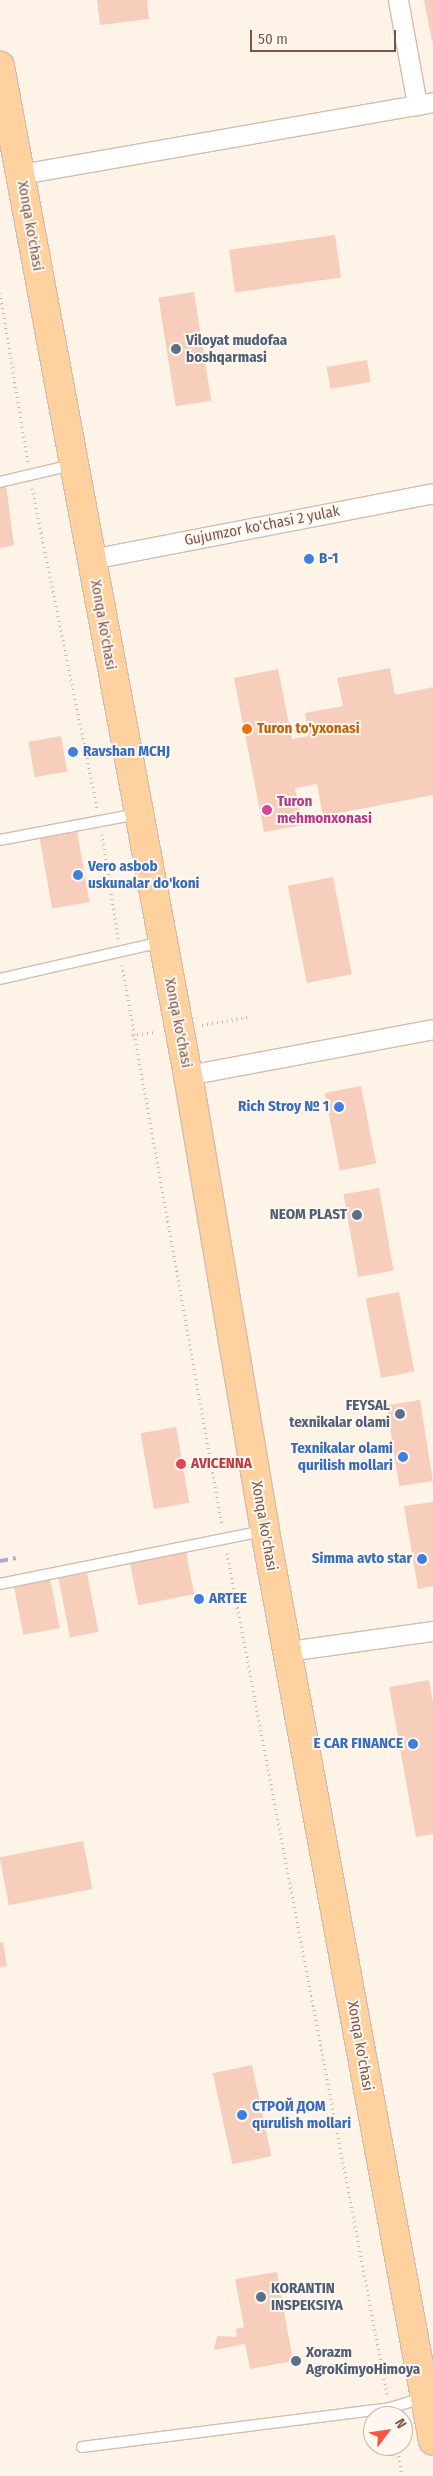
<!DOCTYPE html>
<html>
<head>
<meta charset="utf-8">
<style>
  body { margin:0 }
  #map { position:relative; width:433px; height:2476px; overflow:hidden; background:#fef3e7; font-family:"Fira Sans Condensed",sans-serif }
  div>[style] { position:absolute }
  .building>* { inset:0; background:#f7cdbc; transform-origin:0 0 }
  .path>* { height:3px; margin-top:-1.5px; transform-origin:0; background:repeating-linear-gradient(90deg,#dcb09e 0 1px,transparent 0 5px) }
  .roads { filter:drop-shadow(1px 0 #d4bbae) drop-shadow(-1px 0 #d4bbae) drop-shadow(0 1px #d4bbae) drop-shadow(0 -1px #d4bbae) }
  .lane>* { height:10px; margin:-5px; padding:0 5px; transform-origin:5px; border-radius:5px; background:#fff }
  .street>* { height:19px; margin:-9.5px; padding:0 9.5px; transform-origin:9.5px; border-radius:9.5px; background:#fff }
  .primary>* { height:28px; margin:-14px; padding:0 14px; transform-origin:14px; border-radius:14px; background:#ffd19e }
  .rail>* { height:4px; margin-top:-2px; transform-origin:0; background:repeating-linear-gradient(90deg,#b4a3ca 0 8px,transparent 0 13px) }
  .dots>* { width:14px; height:14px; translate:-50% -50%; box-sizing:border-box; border:2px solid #fff7f0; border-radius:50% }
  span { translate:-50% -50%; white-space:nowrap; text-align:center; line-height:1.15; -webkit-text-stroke:4px #fff7f0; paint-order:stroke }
  .street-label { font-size:15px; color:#7c5548 }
  .service-label { font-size:15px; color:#4e5e75; font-weight:700 }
  .left { translate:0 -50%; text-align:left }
  .right { translate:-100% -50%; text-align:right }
  .shop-label { font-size:15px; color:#366cbe; font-weight:700 }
  .food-label { font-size:15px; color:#c56008; font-weight:700 }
  .hotel-label { font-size:15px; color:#b23c85; font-weight:700 }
  .health-label { font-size:15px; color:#be3a42; font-weight:700 }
  .north { position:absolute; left:363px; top:2406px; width:50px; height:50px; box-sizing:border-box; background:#fff7f0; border:1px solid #cbb6ad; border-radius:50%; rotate:59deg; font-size:14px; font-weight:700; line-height:20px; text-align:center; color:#7c5548 }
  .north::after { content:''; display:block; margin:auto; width:18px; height:22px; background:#f35742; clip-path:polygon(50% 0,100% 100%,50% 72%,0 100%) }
  .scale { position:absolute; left:250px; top:30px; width:146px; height:22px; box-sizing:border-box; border:2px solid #7c5548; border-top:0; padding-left:6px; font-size:15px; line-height:18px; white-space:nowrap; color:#7c5548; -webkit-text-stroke:4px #fff7f0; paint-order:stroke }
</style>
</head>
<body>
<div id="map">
  <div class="building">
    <div style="clip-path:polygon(97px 0,147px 0,149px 19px,100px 25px)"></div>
    <div style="clip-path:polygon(424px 0,433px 0,433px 41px,432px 41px)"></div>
    <div style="left:335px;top:235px;width:43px;height:107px;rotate:82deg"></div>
    <div style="left:194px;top:292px;width:110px;height:36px;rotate:81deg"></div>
    <div style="left:367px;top:360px;width:22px;height:41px;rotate:80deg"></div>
    <div style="clip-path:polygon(6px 485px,14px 545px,0 548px,0 486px)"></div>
    <div style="clip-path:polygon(390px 668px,395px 695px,433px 687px,433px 795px,323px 816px,317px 784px,295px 788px,303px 825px,264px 832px,234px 678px,278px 669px,292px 739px,309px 736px,305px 713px,343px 706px,337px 678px)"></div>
    <div style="left:61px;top:736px;width:36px;height:33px;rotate:80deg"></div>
    <div style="left:77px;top:831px;width:72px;height:38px;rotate:80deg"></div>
    <div style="left:333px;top:877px;width:99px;height:46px;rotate:79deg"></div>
    <div style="left:361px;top:1086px;width:79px;height:37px;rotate:79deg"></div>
    <div style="left:379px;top:1188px;width:84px;height:36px;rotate:80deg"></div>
    <div style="left:399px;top:1292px;width:81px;height:34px;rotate:79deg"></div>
    <div style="left:420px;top:1400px;width:82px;height:34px;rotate:81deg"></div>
    <div style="left:176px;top:1427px;width:77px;height:36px;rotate:80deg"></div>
    <div style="clip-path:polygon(433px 1502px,433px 1586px,418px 1589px,404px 1506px)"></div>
    <div style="left:186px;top:1552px;width:43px;height:57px;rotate:79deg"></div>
    <div style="left:87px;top:1573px;width:60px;height:29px;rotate:79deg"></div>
    <div style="left:50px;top:1578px;width:51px;height:37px;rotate:79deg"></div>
    <div style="clip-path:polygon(429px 1680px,433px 1703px,433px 1834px,416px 1837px,389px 1687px)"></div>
    <div style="left:83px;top:1841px;width:49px;height:85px;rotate:79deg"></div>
    <div style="clip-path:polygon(3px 1942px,7px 1966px,0 1967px,0 1943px)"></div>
    <div style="left:252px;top:2065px;width:93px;height:40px;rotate:78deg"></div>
    <div style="clip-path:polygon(277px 2272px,293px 2361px,250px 2369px,245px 2344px,214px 2350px,217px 2336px,237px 2337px,236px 2329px,244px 2327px,235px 2279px)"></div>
  </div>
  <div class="path">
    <div style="left:0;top:293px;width:171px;rotate:80.6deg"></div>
    <div style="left:32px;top:488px;width:327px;rotate:78.5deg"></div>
    <div style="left:102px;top:834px;width:106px;rotate:81.3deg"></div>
    <div style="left:122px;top:965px;width:569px;rotate:79.88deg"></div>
    <div style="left:202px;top:1025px;width:47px;rotate:-9.9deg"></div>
    <div style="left:132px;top:1035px;width:24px;rotate:-7deg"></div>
    <div style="left:227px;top:1553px;width:856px;rotate:79.23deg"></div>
    <div style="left:397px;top:2446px;width:30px;rotate:81deg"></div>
  </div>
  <div class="roads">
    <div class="lane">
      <div style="left:0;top:482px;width:74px;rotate:-13.3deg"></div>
      <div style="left:0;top:840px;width:139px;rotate:-10.7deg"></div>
      <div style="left:0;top:979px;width:166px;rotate:-12.9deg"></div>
      <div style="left:0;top:1584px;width:269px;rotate:-11.4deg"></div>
      <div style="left:82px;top:2447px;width:310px;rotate:-7.2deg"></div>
      <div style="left:390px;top:2408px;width:34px;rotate:-17deg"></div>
    </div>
    <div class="street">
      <div style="left:398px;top:0;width:107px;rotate:79.7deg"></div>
      <div style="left:21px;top:174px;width:418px;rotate:-9.9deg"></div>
      <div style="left:91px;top:559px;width:348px;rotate:-10.9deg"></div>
      <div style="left:188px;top:1075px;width:249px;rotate:-10.6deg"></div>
      <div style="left:288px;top:1651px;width:146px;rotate:-7.9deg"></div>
    </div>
    <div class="primary">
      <div style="left:0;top:66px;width:1026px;rotate:79.45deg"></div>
      <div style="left:188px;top:1075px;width:462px;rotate:80.4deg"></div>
      <div style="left:265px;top:1531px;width:925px;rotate:79.54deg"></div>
    </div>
  </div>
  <div class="rail">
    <div style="left:0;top:1561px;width:16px;rotate:-11deg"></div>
  </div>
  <div class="dots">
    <div style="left:176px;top:349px;background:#5c6f8a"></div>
    <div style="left:309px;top:559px;background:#3f7fe0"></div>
    <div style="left:247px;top:729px;background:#e8710a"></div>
    <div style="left:73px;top:752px;background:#3f7fe0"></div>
    <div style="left:267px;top:810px;background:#d1479c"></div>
    <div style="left:78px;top:875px;background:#3f7fe0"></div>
    <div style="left:339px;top:1107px;background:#3f7fe0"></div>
    <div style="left:357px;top:1215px;background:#5c6f8a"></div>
    <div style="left:400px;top:1414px;background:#5c6f8a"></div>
    <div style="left:403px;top:1457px;background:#3f7fe0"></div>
    <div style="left:181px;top:1464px;background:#e0444e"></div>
    <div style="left:422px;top:1559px;background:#3f7fe0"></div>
    <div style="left:199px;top:1599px;background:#3f7fe0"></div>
    <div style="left:413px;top:1744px;background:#3f7fe0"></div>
    <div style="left:242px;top:2115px;background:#3f7fe0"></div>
    <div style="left:261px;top:2297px;background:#5c6f8a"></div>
    <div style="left:296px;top:2361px;background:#5c6f8a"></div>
  </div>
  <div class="street-label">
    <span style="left:30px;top:226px;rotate:80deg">Xonqa ko'chasi</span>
    <span style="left:262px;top:526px;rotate:-11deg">Gujumzor ko'chasi 2 yulak</span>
    <span style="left:103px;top:625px;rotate:80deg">Xonqa ko'chasi</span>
    <span style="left:178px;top:1023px;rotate:79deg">Xonqa ko'chasi</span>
    <span style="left:264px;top:1526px;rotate:80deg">Xonqa ko'chasi</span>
    <span style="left:360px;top:2046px;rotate:80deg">Xonqa ko'chasi</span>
  </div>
  <div class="service-label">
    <span class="left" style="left:186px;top:349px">Viloyat mudofaa<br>boshqarmasi</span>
    <span class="right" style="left:347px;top:1215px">NEOM PLAST</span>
    <span class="right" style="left:390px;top:1414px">FEYSAL<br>texnikalar olami</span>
    <span class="left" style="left:271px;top:2297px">KORANTIN<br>INSPEKSIYA</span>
    <span class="left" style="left:306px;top:2361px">Xorazm<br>AgroKimyoHimoya</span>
  </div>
  <div class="shop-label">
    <span class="left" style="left:319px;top:559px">В-1</span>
    <span class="left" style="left:83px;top:752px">Ravshan MCHJ</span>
    <span class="left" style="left:88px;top:875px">Vero asbob<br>uskunalar do'koni</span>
    <span class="right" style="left:329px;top:1107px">Rich Stroy № 1</span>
    <span class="right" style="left:393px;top:1457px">Texnikalar olami<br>qurilish mollari</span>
    <span class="right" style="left:412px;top:1559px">Simma avto star</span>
    <span class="left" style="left:209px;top:1599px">ARTEE</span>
    <span class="right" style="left:403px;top:1744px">E CAR FINANCE</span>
    <span class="left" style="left:252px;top:2115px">СТРОЙ ДОМ<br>qurulish mollari</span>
  </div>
  <div class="food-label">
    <span class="left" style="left:257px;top:729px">Turon to'yxonasi</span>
  </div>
  <div class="hotel-label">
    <span class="left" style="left:277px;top:810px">Turon<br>mehmonxonasi</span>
  </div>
  <div class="health-label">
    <span class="left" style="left:191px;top:1464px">AVICENNA</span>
  </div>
  <div class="north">N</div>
  <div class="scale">50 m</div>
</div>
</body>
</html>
